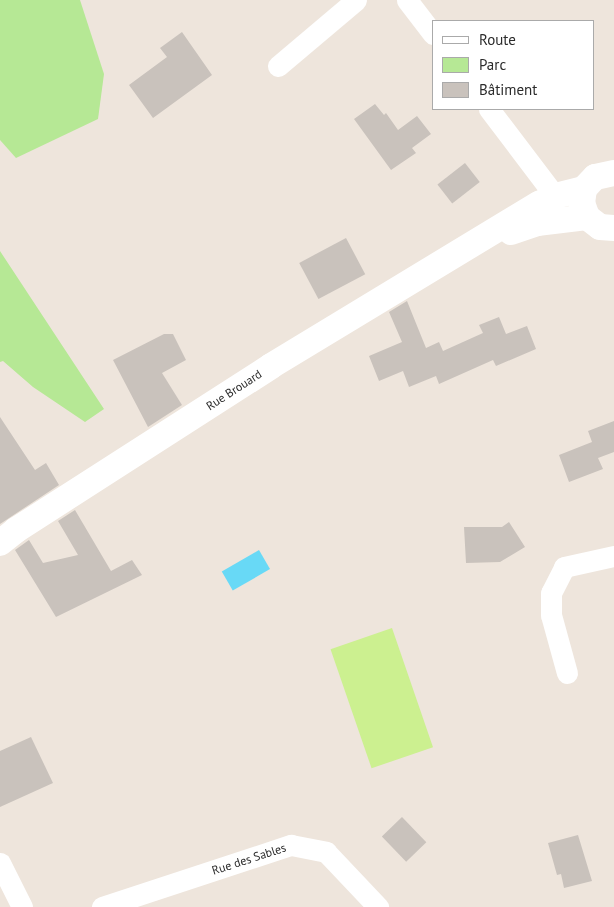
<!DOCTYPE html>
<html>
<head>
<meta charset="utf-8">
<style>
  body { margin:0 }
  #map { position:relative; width:614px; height:907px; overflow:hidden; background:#eee5dc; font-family:"PT Sans",sans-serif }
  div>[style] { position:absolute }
  .green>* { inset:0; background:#b6e895 }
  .pitch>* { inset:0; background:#ccf090; transform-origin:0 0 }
  .water>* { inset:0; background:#68d9f6; transform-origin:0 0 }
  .building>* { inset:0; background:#c9c2bc; transform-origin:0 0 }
  .minor>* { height:21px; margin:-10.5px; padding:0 10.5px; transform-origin:10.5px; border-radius:10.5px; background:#fff }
  .tertiary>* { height:26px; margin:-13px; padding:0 13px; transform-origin:13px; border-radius:13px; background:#fff }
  span { translate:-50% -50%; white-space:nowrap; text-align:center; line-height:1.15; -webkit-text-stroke:5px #fff; paint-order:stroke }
  .street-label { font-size:12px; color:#2b2b2b }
  .legend { position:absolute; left:432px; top:20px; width:162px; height:90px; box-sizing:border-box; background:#fff; border:1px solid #aaa; margin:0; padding:6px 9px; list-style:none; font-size:15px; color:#2b2b2b }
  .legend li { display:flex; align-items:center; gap:10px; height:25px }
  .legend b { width:25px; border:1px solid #aaa }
</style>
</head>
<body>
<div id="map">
  <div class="green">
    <div style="clip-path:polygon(0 0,80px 0,104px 74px,98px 119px,16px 158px,0 140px)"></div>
    <div style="clip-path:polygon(0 251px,104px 409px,85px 422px,33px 387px,3px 361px,0 362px)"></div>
  </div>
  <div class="pitch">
    <div style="left:392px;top:628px;width:126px;height:65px;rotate:71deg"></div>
  </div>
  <div class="water">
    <div style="left:259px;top:550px;width:22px;height:43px;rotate:60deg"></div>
  </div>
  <div class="building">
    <div style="clip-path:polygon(182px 32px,212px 75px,153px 118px,129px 85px,167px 57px,160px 48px)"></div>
    <div style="clip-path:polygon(375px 104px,384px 115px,386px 113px,398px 130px,417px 116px,431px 134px,412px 148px,416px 153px,391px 170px,354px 119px)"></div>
    <div style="left:465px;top:163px;width:24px;height:35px;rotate:52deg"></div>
    <div style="left:346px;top:238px;width:41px;height:53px;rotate:62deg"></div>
    <div style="clip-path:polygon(407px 301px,426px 348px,439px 342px,443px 351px,483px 333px,479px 325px,499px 317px,506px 334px,527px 326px,536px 349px,496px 366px,493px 360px,439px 384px,436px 376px,409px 387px,403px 371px,379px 381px,369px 356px,402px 342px,389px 312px)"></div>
    <div style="clip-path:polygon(164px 334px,173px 334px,186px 360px,162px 373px,182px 405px,148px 427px,113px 360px)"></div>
    <div style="clip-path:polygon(0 417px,35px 470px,46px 463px,59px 485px,0 524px)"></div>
    <div style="clip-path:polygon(614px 421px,614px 452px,598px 458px,603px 469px,569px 482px,559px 455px,592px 442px,588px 431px)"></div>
    <div style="clip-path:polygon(75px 510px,111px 571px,132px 560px,142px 575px,56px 617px,15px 550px,29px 540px,43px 563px,78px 555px,58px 521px)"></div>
    <div style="clip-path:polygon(509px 522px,525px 547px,500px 562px,466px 563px,464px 527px,502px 527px)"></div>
    <div style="clip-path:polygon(31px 737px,53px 783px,0 807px,0 751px)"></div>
    <div style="left:402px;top:817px;width:35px;height:28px;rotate:46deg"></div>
    <div style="clip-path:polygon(578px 835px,592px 881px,564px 888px,561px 874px,557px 875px,548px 843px)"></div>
  </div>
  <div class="minor">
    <div style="left:407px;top:0;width:43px;rotate:52.6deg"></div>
    <div style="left:278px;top:66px;width:102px;rotate:-40.2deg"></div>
    <div style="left:489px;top:109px;width:109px;rotate:52.8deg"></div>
    <div style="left:567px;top:673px;width:60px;rotate:-105.4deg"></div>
    <div style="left:551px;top:615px;width:22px;rotate:-90deg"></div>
    <div style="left:551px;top:593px;width:29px;rotate:-63deg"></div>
    <div style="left:564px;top:567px;width:51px;rotate:-12.4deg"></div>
    <div style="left:0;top:863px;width:49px;rotate:63.4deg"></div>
    <div style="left:102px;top:907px;width:199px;rotate:-18.2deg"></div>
    <div style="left:291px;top:845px;width:36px;rotate:11deg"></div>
    <div style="left:326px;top:852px;width:76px;rotate:46.6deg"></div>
  </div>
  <div class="tertiary">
    <div style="left:614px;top:173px;width:19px;rotate:168deg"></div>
    <div style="left:595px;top:177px;width:16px;rotate:133deg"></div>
    <div style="left:584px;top:189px;width:14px;rotate:98deg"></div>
    <div style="left:582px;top:203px;width:15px;rotate:70deg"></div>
    <div style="left:587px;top:217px;width:16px;rotate:38deg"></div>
    <div style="left:600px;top:227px;width:14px;rotate:4deg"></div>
    <div style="left:511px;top:232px;width:28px;rotate:-19deg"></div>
    <div style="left:537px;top:223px;width:50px;rotate:-6.8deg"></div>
    <div style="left:0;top:543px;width:21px;rotate:-39deg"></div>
    <div style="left:16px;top:530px;width:303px;rotate:-32.7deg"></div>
    <div style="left:271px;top:366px;width:313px;rotate:-31.2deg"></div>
    <div style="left:539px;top:204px;width:18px;rotate:-27deg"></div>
    <div style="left:555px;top:196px;width:30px;rotate:-14deg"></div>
  </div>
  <div class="street-label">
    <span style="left:234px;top:390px;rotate:-33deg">Rue Brouard</span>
    <span style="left:249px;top:859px;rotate:-18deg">Rue des Sables</span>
  </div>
  <ul class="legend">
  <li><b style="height:6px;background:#fff"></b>Route</li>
  <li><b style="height:14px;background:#b6e895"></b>Parc</li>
  <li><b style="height:14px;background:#c9c2bc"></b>Bâtiment</li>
  </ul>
</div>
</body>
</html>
